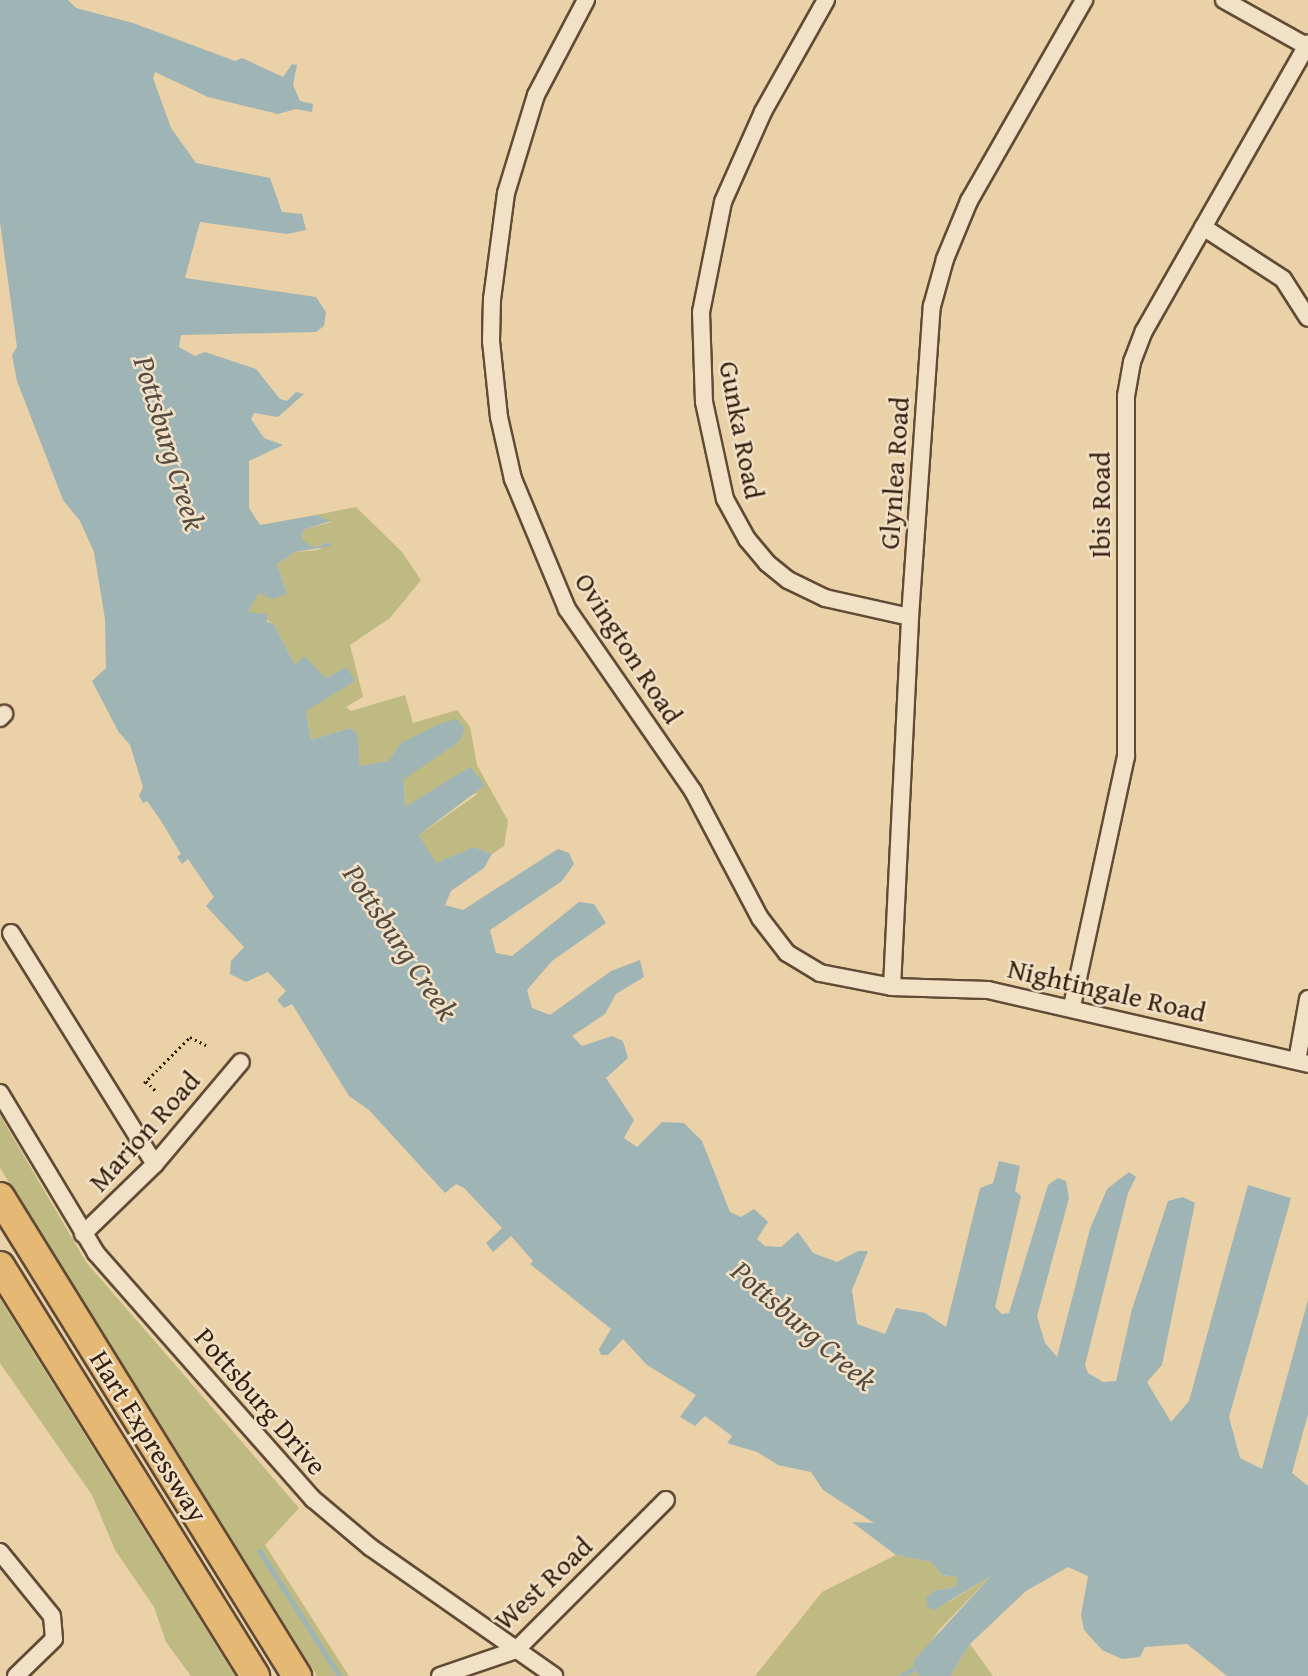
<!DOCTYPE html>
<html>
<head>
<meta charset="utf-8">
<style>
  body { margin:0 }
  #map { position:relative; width:1308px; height:1676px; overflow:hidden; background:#ead1a7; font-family:"Gentium Book Plus",serif }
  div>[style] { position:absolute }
  .green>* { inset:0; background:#bfb982 }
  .water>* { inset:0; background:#9fb4b5 }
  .stream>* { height:4.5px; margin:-2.25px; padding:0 2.25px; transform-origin:2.25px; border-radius:2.25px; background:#9fb4b5 }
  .path>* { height:2.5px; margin-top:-1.25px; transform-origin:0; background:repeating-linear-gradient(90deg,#351e0f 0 2px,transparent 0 5.5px) }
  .roads { filter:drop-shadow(2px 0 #624b35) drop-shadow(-2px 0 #624b35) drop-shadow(0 2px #624b35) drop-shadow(0 -2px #624b35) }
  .minor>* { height:16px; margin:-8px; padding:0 8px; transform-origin:8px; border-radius:8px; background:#f1e1c6 }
  .motorway>* { height:28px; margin:-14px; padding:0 14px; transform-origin:14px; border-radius:14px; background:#e5b874 }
  span { translate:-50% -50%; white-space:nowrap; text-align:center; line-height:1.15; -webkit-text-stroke:5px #f1e1c6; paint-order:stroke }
  .street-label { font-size:28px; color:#351e0f }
  .water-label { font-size:30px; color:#554b41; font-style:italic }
</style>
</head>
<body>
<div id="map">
  <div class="green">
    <div style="clip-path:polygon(356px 507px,402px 552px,421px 580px,390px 618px,350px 645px,363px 697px,346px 707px,351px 711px,405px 695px,413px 723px,457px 710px,470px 727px,477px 765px,508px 821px,504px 846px,492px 854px,474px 847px,436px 864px,419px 835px,479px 793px,405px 807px,404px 778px,459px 742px,401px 743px,388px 761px,359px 767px,350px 728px,311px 740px,306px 710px,354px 681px,347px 668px,326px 678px,304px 657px,295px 665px,273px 623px,248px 612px,259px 593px,287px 594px,277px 564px,295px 552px,318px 550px,331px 542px,313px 547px,302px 541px,303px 530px,331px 522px,316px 515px)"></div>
    <div style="clip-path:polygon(0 1115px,86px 1262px,299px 1508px,265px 1545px,349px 1676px,317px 1676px,0 1168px)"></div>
    <div style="clip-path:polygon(0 1299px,142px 1527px,235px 1676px,191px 1676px,166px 1642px,154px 1607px,115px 1550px,92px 1495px,0 1363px)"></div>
    <div style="clip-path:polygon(896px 1555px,931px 1562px,942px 1575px,957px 1577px,957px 1586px,934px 1591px,949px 1602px,991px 1576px,939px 1630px,913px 1669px,920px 1676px,755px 1676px,822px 1592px)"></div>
    <div style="clip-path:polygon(970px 1644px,993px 1676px,950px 1676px)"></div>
  </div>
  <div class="water">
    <div style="clip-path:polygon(0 0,68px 0,76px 8px,133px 23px,235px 61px,242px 58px,283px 77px,292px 64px,297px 65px,293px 85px,300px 101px,313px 104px,312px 112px,296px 109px,278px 114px,208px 97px,155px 72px,153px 78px,171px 128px,196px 163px,270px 178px,282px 212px,302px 214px,306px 230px,287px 234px,200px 222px,185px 278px,316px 297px,326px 312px,324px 326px,316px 332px,181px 335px,179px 347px,195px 356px,205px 352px,256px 369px,280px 399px,287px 401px,296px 392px,304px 394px,278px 417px,254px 413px,251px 419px,264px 438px,283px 445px,249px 461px,249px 508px,260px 525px,316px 515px,331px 521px,303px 530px,302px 540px,313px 547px,332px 542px,331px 546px,295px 552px,277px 564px,287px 594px,272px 599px,259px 593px,248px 612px,267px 614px,267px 622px,273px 623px,295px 665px,304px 656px,326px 678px,347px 667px,355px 681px,306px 711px,311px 740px,350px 728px,358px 735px,359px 766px,388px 761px,401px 743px,439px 724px,457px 719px,465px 729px,459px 742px,404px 779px,405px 807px,470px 767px,485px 785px,419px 835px,436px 863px,474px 847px,492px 854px,484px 868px,451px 891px,445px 905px,463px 910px,558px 849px,569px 853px,574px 864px,562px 881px,490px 930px,496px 953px,512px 956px,579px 902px,594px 904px,606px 923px,552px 961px,527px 990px,532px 1008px,550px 1015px,611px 971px,640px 960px,644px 977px,616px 994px,605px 1014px,572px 1036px,582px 1046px,612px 1036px,623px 1041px,628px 1058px,606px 1078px,634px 1120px,624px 1138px,637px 1147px,662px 1122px,684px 1123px,702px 1141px,730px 1212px,741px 1217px,754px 1209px,768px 1222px,757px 1239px,765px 1246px,781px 1247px,798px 1232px,813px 1253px,837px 1262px,858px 1251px,868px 1251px,852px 1290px,857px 1324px,885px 1334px,896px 1308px,925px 1313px,946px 1327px,980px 1188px,993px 1183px,999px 1161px,1020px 1166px,1015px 1191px,1021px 1196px,995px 1307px,1002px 1314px,1009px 1313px,1048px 1185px,1058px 1178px,1066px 1181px,1069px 1198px,1037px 1316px,1045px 1343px,1057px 1357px,1090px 1229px,1107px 1189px,1129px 1172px,1136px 1177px,1128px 1193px,1085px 1365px,1088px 1373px,1103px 1382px,1116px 1381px,1132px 1309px,1168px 1201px,1183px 1197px,1195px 1203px,1162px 1365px,1147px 1382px,1171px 1422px,1189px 1401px,1248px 1185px,1291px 1198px,1229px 1417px,1240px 1458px,1262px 1469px,1308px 1300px,1308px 1414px,1292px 1473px,1308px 1486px,1308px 1676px,1227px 1676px,1187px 1644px,1145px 1647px,1140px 1657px,1122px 1659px,1102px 1650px,1084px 1630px,1081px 1615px,1088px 1576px,1068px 1567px,1026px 1591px,970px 1644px,950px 1676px,920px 1676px,913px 1669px,914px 1660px,991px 1576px,934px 1610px,927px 1607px,926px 1598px,934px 1591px,957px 1586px,957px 1577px,942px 1575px,931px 1562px,896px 1555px,852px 1522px,874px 1523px,823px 1490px,811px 1472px,778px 1465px,757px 1452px,727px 1443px,732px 1436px,705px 1416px,695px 1426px,680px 1417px,696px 1395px,647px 1365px,623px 1339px,608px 1355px,601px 1355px,599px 1349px,611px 1329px,530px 1264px,533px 1261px,511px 1236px,493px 1252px,486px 1243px,502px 1228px,464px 1188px,456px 1184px,445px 1193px,369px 1110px,349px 1096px,292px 1004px,284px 1008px,277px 1000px,286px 991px,268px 972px,246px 982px,230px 974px,231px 961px,244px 947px,206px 906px,214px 897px,188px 859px,182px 864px,177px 857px,181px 854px,161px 821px,147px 801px,143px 803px,139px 796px,143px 787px,130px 745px,118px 731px,92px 681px,106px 668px,105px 619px,94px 552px,80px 521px,63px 500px,17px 381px,12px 355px,17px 347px,0 222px)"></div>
  </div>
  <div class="stream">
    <div style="left:260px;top:1551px;width:148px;rotate:57.4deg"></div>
    <div style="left:901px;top:1676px;width:14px;rotate:-30deg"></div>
  </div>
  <div class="path">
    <div style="left:146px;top:1081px;width:14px;rotate:45deg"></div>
    <div style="left:144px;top:1083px;width:65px;rotate:-45deg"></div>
    <div style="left:190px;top:1037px;width:18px;rotate:27deg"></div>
  </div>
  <div class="roads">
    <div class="minor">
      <div style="left:586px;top:0;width:107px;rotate:117.8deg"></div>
      <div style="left:536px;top:95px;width:102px;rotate:107deg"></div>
      <div style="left:506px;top:193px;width:107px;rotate:97.5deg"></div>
      <div style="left:492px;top:299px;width:42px;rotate:91.4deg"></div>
      <div style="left:491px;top:341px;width:76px;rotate:84deg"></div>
      <div style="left:499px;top:417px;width:64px;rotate:77.3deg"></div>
      <div style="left:513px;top:479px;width:141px;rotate:67.4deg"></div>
      <div style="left:567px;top:609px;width:221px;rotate:55.3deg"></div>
      <div style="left:693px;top:791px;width:144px;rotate:62.2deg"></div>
      <div style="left:760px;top:918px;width:44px;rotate:52.4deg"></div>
      <div style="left:787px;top:953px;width:39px;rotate:31deg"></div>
      <div style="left:820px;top:973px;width:73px;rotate:11deg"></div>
      <div style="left:892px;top:987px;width:96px;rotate:1.8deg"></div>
      <div style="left:988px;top:990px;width:328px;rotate:13deg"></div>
      <div style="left:826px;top:0;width:129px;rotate:119.4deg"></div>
      <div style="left:763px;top:112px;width:98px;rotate:114deg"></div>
      <div style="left:723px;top:202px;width:112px;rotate:101.3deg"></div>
      <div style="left:701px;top:312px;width:90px;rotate:88.1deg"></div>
      <div style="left:704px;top:402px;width:99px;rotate:77.8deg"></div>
      <div style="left:725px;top:499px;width:46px;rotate:61.2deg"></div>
      <div style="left:747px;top:539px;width:31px;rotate:50deg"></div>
      <div style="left:767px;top:563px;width:27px;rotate:39deg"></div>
      <div style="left:788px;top:580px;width:41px;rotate:25.9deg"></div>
      <div style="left:825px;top:598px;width:87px;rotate:12.6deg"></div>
      <div style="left:1224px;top:0;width:96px;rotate:29.2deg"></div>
      <div style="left:1203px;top:227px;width:95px;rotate:33deg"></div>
      <div style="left:1283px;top:279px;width:46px;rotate:57.3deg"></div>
      <div style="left:0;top:718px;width:6px;rotate:-45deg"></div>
      <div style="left:11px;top:933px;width:272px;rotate:58.1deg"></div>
      <div style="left:892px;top:987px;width:370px;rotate:-87.2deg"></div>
      <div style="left:910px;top:617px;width:312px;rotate:-86deg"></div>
      <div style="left:932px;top:306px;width:49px;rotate:-74.5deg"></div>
      <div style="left:945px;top:259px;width:63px;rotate:-67.5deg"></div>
      <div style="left:969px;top:201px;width:232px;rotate:-60.2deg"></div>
      <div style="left:1072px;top:1006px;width:255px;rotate:-77.8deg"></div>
      <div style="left:1126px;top:757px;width:361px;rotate:-90deg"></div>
      <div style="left:1126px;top:396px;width:35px;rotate:-80deg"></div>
      <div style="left:1132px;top:362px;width:33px;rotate:-69deg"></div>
      <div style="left:1144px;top:331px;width:331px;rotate:-60.3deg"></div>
      <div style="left:1297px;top:1061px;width:63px;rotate:-79.9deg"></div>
      <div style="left:0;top:1093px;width:187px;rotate:59deg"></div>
      <div style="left:96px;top:1253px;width:328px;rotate:48.6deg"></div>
      <div style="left:313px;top:1499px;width:75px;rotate:40.1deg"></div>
      <div style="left:370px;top:1547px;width:225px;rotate:35deg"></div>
      <div style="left:83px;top:1234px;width:100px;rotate:-44.2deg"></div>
      <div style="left:155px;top:1164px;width:133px;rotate:-49.9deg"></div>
      <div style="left:0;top:1552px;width:82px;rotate:50.9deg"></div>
      <div style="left:52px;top:1616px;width:23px;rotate:85deg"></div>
      <div style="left:54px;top:1639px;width:53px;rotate:135.8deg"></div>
      <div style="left:440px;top:1676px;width:80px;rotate:-18.9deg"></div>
      <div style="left:516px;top:1650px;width:212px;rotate:-45deg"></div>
    </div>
    <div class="motorway">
      <div style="left:0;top:1197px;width:564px;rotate:58.2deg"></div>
      <div style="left:0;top:1266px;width:483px;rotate:58.1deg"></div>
    </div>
  </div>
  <div class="street-label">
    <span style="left:742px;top:430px;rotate:79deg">Gunka Road</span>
    <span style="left:894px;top:473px;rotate:-86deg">Glynlea Road</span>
    <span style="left:1100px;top:505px;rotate:-90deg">Ibis Road</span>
    <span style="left:629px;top:648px;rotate:57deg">Ovington Road</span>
    <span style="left:1107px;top:990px;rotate:13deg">Nightingale Road</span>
    <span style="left:144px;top:1131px;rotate:-48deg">Marion Road</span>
    <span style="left:261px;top:1401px;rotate:49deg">Pottsburg Drive</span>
    <span style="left:149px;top:1436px;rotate:58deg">Hart Expressway</span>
    <span style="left:543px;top:1583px;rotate:-43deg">West Road</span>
  </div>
  <div class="water-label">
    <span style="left:170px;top:443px;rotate:73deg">Pottsburg Creek</span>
    <span style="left:401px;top:942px;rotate:56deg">Pottsburg Creek</span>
    <span style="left:804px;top:1325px;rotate:41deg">Pottsburg Creek</span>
  </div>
</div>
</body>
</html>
